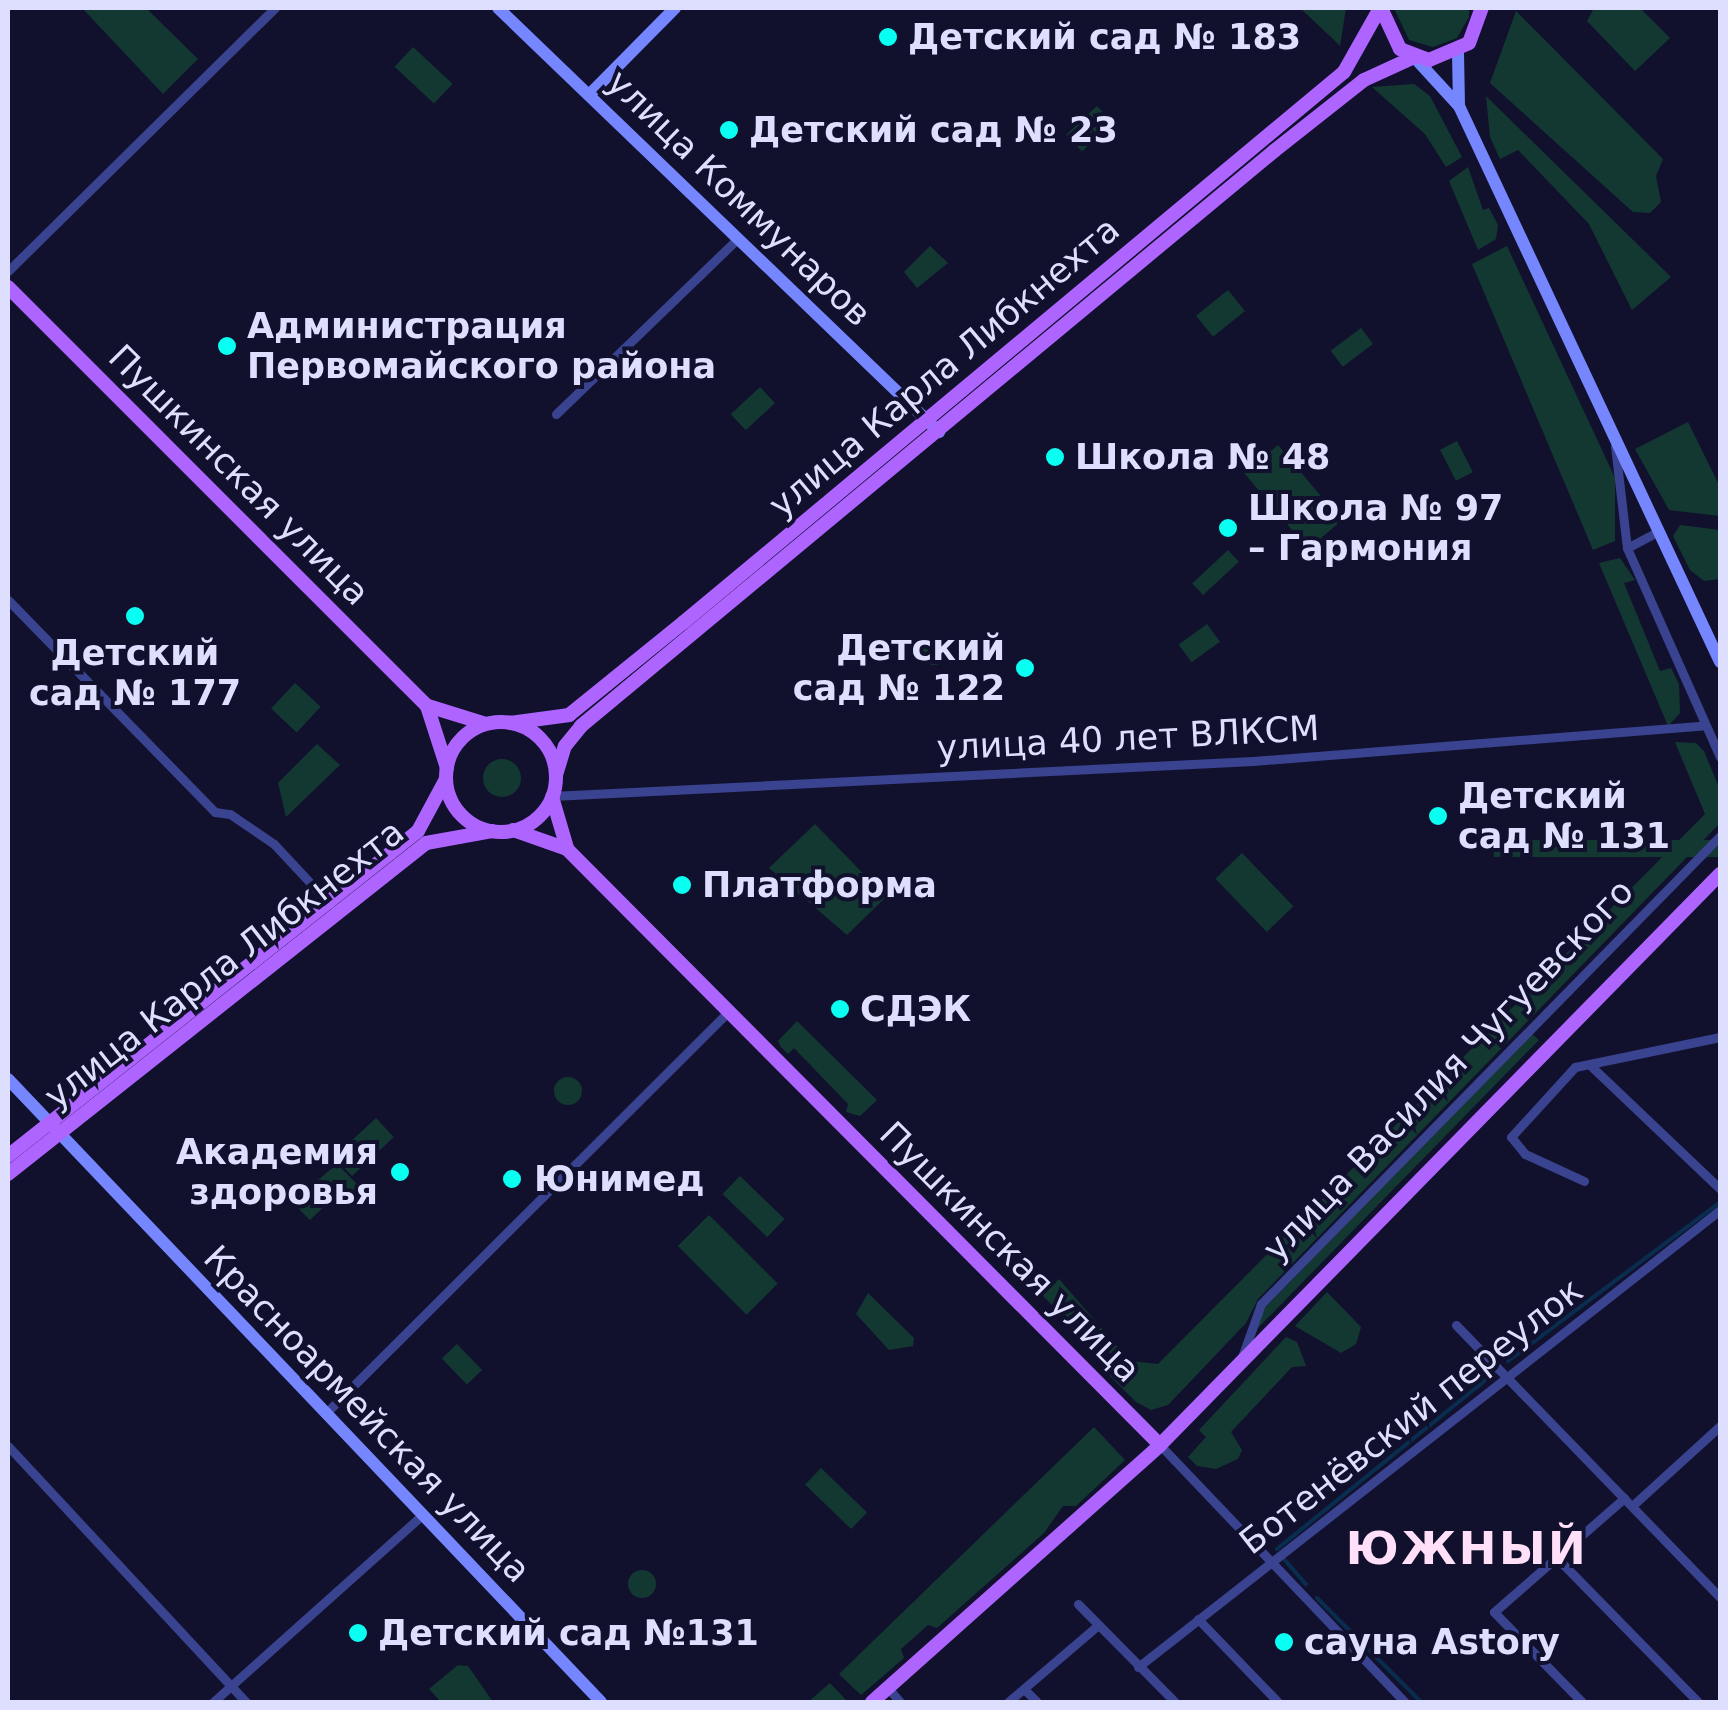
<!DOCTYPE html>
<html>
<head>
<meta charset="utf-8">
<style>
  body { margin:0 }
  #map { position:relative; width:1728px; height:1710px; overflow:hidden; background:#11112e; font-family:"DejaVu Sans",sans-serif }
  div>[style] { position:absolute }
  .green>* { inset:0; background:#133831; transform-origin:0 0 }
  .round { border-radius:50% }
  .stream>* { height:4px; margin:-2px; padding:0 2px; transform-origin:2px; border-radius:2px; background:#092d4f }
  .street>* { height:9px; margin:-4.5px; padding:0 4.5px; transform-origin:4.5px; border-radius:4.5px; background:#3a438f }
  .secondary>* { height:12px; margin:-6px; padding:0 6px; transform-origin:6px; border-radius:6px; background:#7586ff }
  .primary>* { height:14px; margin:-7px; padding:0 7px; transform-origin:7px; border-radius:7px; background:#ae65ff }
  .primary>.ring { margin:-7px; padding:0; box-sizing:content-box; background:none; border:14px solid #ae65ff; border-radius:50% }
  .dots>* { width:28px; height:28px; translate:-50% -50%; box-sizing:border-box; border:5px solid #11112e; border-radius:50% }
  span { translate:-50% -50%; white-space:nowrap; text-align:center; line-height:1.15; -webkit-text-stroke:8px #11112e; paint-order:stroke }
  .poi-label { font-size:35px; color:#dedfff; font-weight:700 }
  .left { translate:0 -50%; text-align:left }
  .right { translate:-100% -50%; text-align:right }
  .street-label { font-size:35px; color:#dedfff }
  .district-label { font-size:45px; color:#ffe0f8; font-weight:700; letter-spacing:2.5px }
  .frame { position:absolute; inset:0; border:10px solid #dedfff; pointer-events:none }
</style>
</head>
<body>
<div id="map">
  <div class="green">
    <div style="clip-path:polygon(82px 8px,146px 8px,198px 59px,163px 94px)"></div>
    <div style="clip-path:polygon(1300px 8px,1346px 8px,1340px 46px,1332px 38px)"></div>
    <div style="clip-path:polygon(1394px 8px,1469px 8px,1469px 17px,1457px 38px,1433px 47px,1409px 40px)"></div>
    <div style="clip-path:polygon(1594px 8px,1640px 8px,1670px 38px,1635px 71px,1587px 21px)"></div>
    <div style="clip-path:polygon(1516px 11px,1663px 159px,1656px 176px,1661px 202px,1650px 213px,1633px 212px,1490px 83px)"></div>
    <div style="left:413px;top:47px;width:54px;height:27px;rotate:43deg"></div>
    <div style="clip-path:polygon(1414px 84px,1430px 96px,1462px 157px,1446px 167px,1425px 134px,1372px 87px)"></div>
    <div style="clip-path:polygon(1486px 96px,1671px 277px,1632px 310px,1589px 224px,1518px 150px,1500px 159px,1490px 137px)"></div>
    <div style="left:1097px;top:106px;width:23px;height:42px;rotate:47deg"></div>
    <div style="clip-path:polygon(1468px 167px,1483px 210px,1489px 208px,1498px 225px,1496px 239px,1478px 250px,1449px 181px)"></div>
    <div style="clip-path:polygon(930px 246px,948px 263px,917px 288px,904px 272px)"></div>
    <div style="clip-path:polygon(1507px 246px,1615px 478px,1615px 541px,1593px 550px,1472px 264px)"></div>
    <div style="left:1228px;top:290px;width:27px;height:41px;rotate:51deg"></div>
    <div style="left:1361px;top:328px;width:20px;height:38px;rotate:53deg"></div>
    <div style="left:760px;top:387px;width:22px;height:40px;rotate:47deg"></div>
    <div style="clip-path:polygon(1688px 422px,1720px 487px,1720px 516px,1669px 510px,1635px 449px)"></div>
    <div style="left:1457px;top:441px;width:35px;height:19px;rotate:63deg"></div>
    <div style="left:1278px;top:445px;width:99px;height:44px;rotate:50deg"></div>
    <div style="clip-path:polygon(1680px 525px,1720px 530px,1720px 579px,1704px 581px,1690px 570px,1673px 536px)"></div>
    <div style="left:1228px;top:550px;width:16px;height:49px;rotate:47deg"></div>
    <div style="clip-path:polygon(1620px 558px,1635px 580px,1624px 583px,1660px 671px,1671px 668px,1679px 684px,1680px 713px,1668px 726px,1599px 563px)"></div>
    <div style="left:1207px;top:624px;width:22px;height:35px;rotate:54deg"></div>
    <div class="round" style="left:921px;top:639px;width:26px;height:26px"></div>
    <div style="left:295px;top:683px;width:35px;height:35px;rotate:43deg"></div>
    <div style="clip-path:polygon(1675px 742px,1696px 743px,1704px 751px,1720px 790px,1720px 823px,1258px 1299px,1246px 1323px,1168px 1405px,1151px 1410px,1136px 1402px,1110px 1376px,1115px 1360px,1096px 1336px,1069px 1322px,1042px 1295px,1059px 1279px,1130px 1361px,1158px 1364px,1705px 814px)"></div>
    <div style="clip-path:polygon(317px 744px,340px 765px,286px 817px,278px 783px)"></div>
    <div class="round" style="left:483px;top:759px;width:38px;height:38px"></div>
    <div style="clip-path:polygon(815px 824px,886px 897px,847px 935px,769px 868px)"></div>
    <div style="left:1720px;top:840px;width:17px;height:226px;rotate:90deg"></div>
    <div style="left:1242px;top:853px;width:74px;height:37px;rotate:46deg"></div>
    <div style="clip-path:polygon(797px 1021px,877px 1100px,860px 1116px,846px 1112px,848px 1104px,794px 1048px,788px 1054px,781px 1047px,778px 1041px)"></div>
    <div style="clip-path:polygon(1531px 1033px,1539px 1040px,1256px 1330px,1265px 1308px)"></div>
    <div class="round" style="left:554px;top:1077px;width:28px;height:28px"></div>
    <div style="left:376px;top:1118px;width:26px;height:57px;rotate:47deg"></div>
    <div style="clip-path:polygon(337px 1164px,360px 1187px,347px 1200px,339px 1192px,310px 1220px,292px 1202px)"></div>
    <div style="left:740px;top:1176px;width:62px;height:25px;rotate:44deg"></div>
    <div style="left:709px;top:1215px;width:97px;height:44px;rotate:45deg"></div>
    <div style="clip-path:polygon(1327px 1292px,1361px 1327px,1356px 1344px,1341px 1353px,1295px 1326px)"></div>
    <div style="clip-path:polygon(868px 1293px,914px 1338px,913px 1346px,889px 1350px,856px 1314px)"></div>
    <div style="clip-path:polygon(1286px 1337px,1297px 1342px,1306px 1366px,1292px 1367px,1231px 1432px,1242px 1450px,1238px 1459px,1216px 1469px,1197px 1466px,1188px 1457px,1206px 1437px,1199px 1430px)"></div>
    <div style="left:457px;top:1344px;width:36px;height:21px;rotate:46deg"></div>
    <div style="clip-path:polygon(1094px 1427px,1125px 1460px,1076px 1506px,1063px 1506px,1044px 1533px,937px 1628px,928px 1625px,901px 1649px,904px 1658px,861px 1695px,839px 1674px)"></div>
    <div style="left:821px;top:1468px;width:64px;height:23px;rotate:44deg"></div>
    <div class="round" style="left:628px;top:1570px;width:28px;height:28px"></div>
    <div style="clip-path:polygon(458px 1665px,468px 1666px,493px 1702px,441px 1702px,429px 1689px)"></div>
    <div style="clip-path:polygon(830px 1683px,848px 1702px,808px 1702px)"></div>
  </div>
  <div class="stream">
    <div style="left:1508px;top:1361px;width:264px;rotate:-36.8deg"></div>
    <div style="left:1277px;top:1549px;width:286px;rotate:-39deg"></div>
    <div style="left:1283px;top:1558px;width:35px;rotate:49deg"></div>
    <div style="left:1317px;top:1598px;width:147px;rotate:45deg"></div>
  </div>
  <div class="street">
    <div style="left:8px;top:271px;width:375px;rotate:-44.6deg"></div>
    <div style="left:556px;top:414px;width:253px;rotate:-44deg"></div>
    <div style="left:1615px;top:446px;width:103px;rotate:83.3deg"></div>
    <div style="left:1627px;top:548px;width:229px;rotate:66deg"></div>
    <div style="left:1627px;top:548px;width:36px;rotate:-28deg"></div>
    <div style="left:8px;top:600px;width:296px;rotate:45.7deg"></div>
    <div style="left:215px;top:812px;width:15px;rotate:8deg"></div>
    <div style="left:230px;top:814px;width:53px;rotate:34.3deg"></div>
    <div style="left:274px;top:844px;width:82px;rotate:47deg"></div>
    <div style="left:552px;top:796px;width:702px;rotate:-2.86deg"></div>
    <div style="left:1253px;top:761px;width:454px;rotate:-4.5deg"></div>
    <div style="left:1592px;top:1067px;width:177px;rotate:43.6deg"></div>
    <div style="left:1584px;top:1181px;width:65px;rotate:-155.4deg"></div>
    <div style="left:1525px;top:1154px;width:22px;rotate:-129deg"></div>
    <div style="left:1511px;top:1137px;width:95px;rotate:-47.6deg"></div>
    <div style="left:1575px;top:1067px;width:148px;rotate:-11.7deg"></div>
    <div style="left:1456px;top:1325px;width:379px;rotate:45.9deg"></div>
    <div style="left:1242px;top:1357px;width:56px;rotate:-70.3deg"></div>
    <div style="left:1261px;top:1304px;width:656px;rotate:-45.56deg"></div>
    <div style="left:325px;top:1414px;width:571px;rotate:-44.93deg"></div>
    <div style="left:1160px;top:1445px;width:355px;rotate:46.4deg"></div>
    <div style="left:8px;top:1446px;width:350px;rotate:47.1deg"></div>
    <div style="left:1632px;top:1506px;width:119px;rotate:-42.3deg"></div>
    <div style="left:1558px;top:1559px;width:200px;rotate:45.6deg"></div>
    <div style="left:1078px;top:1604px;width:138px;rotate:45.3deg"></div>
    <div style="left:1198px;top:1619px;width:115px;rotate:46.1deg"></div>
    <div style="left:1138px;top:1667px;width:740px;rotate:-38.14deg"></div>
    <div style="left:888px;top:1688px;width:18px;rotate:49deg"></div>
    <div style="left:1024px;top:1689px;width:18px;rotate:45deg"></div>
    <div style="left:213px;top:1702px;width:280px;rotate:-41.8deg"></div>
    <div style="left:1008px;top:1702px;width:118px;rotate:-40.5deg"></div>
    <div style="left:1582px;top:1702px;width:126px;rotate:-134.4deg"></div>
    <div style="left:1494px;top:1612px;width:173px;rotate:-41.2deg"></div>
  </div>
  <div class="secondary">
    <div style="left:498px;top:8px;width:612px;rotate:43.87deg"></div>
    <div style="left:1458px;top:53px;width:50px;rotate:88.9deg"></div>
    <div style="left:1414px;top:57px;width:67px;rotate:47.4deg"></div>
    <div style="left:1459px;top:106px;width:614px;rotate:64.85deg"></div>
    <div style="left:589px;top:95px;width:122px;rotate:-45.3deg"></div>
    <div style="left:8px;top:1079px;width:860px;rotate:46.41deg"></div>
  </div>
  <div class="primary">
    <div style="left:1381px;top:8px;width:45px;rotate:65.1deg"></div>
    <div style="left:1400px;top:49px;width:31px;rotate:21deg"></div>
    <div style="left:1429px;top:60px;width:43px;rotate:-23deg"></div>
    <div style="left:1469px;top:43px;width:37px;rotate:-70deg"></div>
    <div style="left:8px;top:287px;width:593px;rotate:45deg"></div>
    <div style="left:427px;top:706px;width:65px;rotate:72.1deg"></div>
    <div style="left:428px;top:706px;width:58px;rotate:17.2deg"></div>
    <div class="ring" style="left:446px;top:722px;width:96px;height:96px"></div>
    <div style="left:510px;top:723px;width:60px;rotate:-7.7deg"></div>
    <div style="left:569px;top:715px;width:148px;rotate:-39deg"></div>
    <div style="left:684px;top:622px;width:859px;rotate:-39.81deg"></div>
    <div style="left:1344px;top:72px;width:73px;rotate:-60.6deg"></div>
    <div style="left:556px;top:775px;width:30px;rotate:-73deg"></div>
    <div style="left:565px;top:746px;width:26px;rotate:-51deg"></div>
    <div style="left:581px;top:726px;width:900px;rotate:-39.68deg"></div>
    <div style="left:1274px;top:151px;width:115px;rotate:-38.3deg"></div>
    <div style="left:1364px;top:80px;width:55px;rotate:-24.7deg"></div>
    <div style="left:552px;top:797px;width:53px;rotate:73.6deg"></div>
    <div style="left:513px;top:830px;width:57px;rotate:19.4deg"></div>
    <div style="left:567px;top:849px;width:841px;rotate:45.14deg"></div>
    <div style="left:8px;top:1156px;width:523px;rotate:-38.4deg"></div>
    <div style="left:418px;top:831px;width:59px;rotate:-61.7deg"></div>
    <div style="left:8px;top:1174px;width:533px;rotate:-38.37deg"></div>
    <div style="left:426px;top:843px;width:67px;rotate:-10.3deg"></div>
    <div style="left:872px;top:1702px;width:386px;rotate:-41.7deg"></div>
    <div style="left:1160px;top:1445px;width:800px;rotate:-45.56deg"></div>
  </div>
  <div class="dots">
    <div style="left:888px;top:37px;background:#0afff3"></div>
    <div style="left:729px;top:130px;background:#0afff3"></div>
    <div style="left:227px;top:346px;background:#0afff3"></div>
    <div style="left:1055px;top:457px;background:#0afff3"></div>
    <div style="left:1228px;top:528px;background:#0afff3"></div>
    <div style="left:135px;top:616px;background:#0afff3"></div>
    <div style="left:1025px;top:668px;background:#0afff3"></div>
    <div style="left:1438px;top:816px;background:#0afff3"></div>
    <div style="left:682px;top:885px;background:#0afff3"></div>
    <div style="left:840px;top:1009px;background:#0afff3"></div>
    <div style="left:400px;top:1172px;background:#0afff3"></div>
    <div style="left:512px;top:1179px;background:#0afff3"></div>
    <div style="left:358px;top:1633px;background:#0afff3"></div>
    <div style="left:1284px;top:1642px;background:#0afff3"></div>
  </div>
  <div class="poi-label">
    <span class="left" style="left:908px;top:37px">Детский сад № 183</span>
    <span class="left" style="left:749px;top:130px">Детский сад № 23</span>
    <span class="left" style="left:247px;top:346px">Администрация<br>Первомайского района</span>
    <span class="left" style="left:1075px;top:457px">Школа № 48</span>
    <span class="left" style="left:1248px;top:528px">Школа № 97<br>– Гармония</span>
    <span class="right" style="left:1005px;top:668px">Детский<br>сад № 122</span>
    <span style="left:135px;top:673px">Детский<br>сад № 177</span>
    <span class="left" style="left:1458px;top:816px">Детский<br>сад № 131</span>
    <span class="left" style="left:702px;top:885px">Платформа</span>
    <span class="left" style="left:860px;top:1009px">СДЭК</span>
    <span class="right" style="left:378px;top:1172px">Академия<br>здоровья</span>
    <span class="left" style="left:534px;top:1179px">Юнимед</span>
    <span class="left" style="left:378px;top:1633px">Детский сад №131</span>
    <span class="left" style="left:1304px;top:1642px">сауна Astory</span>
  </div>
  <div class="street-label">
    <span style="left:739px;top:198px;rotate:44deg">улица Коммунаров</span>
    <span style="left:944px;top:367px;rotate:-40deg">улица Карла Либкнехта</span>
    <span style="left:239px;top:475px;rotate:45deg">Пушкинская улица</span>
    <span style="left:1128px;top:738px;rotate:-3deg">улица 40 лет ВЛКСМ</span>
    <span style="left:224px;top:964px;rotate:-38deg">улица Карла Либкнехта</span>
    <span style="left:1448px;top:1070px;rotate:-46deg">улица Василия Чугуевского</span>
    <span style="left:1010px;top:1252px;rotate:45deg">Пушкинская улица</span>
    <span style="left:367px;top:1414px;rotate:46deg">Красноармейская улица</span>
    <span style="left:1411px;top:1416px;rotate:-38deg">Ботенёвский переулок</span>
  </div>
  <div class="district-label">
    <span style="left:1467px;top:1549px">ЮЖНЫЙ</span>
  </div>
  <div class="frame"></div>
</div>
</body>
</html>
